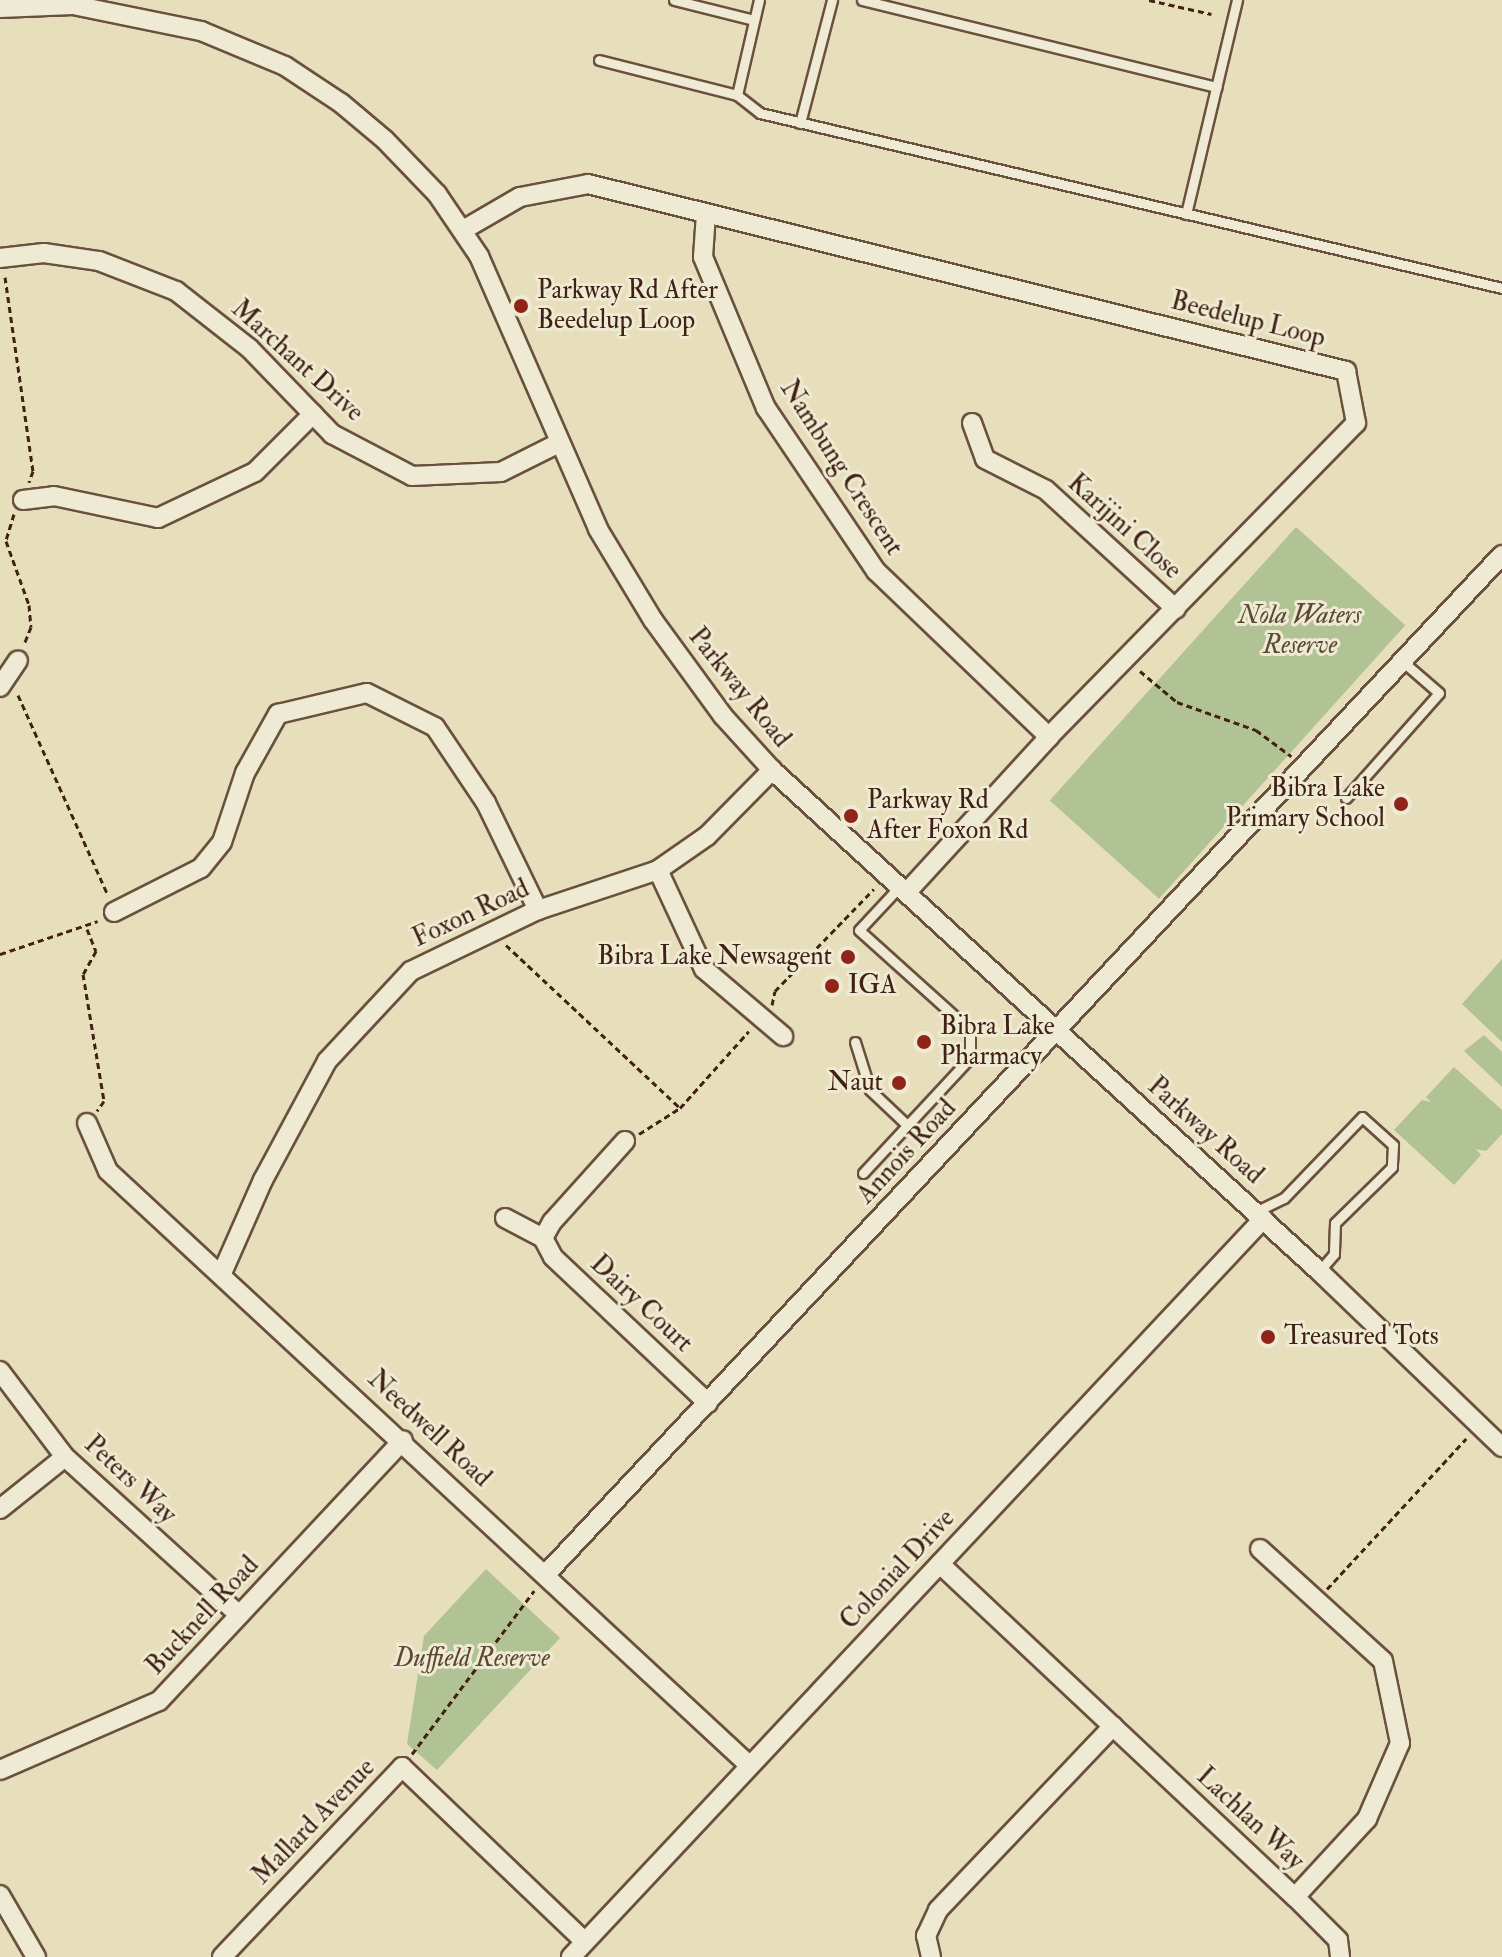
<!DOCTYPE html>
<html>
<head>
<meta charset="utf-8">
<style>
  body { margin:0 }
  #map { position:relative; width:1502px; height:1957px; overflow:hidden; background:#e7debc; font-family:"IM FELL Double Pica",serif }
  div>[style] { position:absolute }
  .green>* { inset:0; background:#b1c294; transform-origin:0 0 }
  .path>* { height:3px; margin-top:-1.5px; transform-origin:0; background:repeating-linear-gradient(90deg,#402114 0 6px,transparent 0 10px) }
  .roads { filter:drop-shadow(2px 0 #6a503e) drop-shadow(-2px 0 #6a503e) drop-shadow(0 2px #6a503e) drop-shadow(0 -2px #6a503e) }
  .service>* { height:9px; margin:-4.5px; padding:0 4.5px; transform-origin:4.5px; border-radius:4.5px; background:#efead3 }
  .minor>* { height:18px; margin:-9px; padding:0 9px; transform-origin:9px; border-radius:9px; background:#efead3 }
  .dots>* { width:22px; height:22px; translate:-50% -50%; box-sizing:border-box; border:4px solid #efead3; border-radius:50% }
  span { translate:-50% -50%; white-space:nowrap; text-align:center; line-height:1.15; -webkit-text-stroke:6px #efead3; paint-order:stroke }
  .poi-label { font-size:26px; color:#402114 }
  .left { translate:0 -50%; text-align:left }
  .right { translate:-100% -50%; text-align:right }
  .street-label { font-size:26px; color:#402114 }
  .park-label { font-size:26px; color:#5c4934; font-style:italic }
</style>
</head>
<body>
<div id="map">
  <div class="green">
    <div style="left:1296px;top:527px;width:147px;height:368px;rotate:42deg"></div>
    <div style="clip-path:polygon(1502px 959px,1502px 1042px,1462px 1004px)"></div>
    <div style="clip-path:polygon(1484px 1035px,1502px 1052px,1502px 1087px,1464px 1051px)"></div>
    <div style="clip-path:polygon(1454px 1067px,1502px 1110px,1502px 1134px,1486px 1151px,1476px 1149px,1481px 1155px,1454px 1185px,1394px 1130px,1422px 1100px,1431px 1102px,1426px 1097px)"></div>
    <div style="clip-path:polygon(486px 1569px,560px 1638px,437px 1770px,407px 1744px,424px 1636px)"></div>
  </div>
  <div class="path">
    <div style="left:1149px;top:0;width:64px;rotate:12.7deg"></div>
    <div style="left:5px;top:277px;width:196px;rotate:81.8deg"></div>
    <div style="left:33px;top:471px;width:12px;rotate:110deg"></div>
    <div style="left:14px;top:514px;width:28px;rotate:107deg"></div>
    <div style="left:6px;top:541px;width:68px;rotate:70.2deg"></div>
    <div style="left:29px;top:605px;width:22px;rotate:85deg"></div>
    <div style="left:31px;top:627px;width:18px;rotate:112deg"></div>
    <div style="left:1140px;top:671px;width:48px;rotate:40deg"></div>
    <div style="left:1177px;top:702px;width:84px;rotate:19.5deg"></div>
    <div style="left:1256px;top:730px;width:44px;rotate:36.6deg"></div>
    <div style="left:18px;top:695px;width:219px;rotate:65.8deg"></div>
    <div style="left:87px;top:929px;width:24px;rotate:68deg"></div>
    <div style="left:96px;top:951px;width:26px;rotate:119deg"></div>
    <div style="left:83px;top:974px;width:129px;rotate:80.6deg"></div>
    <div style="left:104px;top:1101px;width:12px;rotate:125deg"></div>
    <div style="left:506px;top:945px;width:238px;rotate:43.1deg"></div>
    <div style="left:0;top:954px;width:103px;rotate:-18.6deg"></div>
    <div style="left:772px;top:1005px;width:14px;rotate:-78deg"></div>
    <div style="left:775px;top:991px;width:142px;rotate:-45.9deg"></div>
    <div style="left:639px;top:1134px;width:49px;rotate:-32.4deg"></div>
    <div style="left:680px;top:1108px;width:103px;rotate:-48.1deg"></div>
    <div style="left:1327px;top:1589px;width:205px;rotate:-47.2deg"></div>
    <div style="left:412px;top:1754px;width:204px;rotate:-53.2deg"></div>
  </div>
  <div class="roads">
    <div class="service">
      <div style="left:674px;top:0;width:82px;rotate:14deg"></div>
      <div style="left:862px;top:0;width:365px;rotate:13.8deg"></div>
      <div style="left:599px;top:60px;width:142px;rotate:14.2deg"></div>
      <div style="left:737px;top:95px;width:29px;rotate:38deg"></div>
      <div style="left:760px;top:113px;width:762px;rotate:13.27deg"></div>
      <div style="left:737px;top:95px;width:98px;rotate:-77deg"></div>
      <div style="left:800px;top:123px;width:127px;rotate:-75.4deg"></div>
      <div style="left:1186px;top:214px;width:220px;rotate:-76.6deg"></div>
      <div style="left:1346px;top:798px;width:140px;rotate:-48.5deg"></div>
      <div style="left:1439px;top:693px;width:49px;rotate:-139.1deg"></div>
      <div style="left:855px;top:1042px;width:50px;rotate:72.6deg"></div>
      <div style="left:870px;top:1090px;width:51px;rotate:43.4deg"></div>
      <div style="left:863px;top:1173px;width:157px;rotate:-47.1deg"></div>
      <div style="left:970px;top:1058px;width:28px;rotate:-90deg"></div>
      <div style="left:970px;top:1030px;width:149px;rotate:-138deg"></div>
      <div style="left:859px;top:930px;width:62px;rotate:-47deg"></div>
      <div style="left:1255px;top:1212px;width:32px;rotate:-26deg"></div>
      <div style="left:1284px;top:1198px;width:112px;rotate:-46.1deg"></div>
      <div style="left:1362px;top:1117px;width:42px;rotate:42.1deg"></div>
      <div style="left:1393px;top:1145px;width:22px;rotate:93deg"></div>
      <div style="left:1392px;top:1167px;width:80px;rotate:135.5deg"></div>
      <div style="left:1335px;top:1223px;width:31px;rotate:92deg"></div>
      <div style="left:1334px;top:1254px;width:23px;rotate:131deg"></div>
    </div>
    <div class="minor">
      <div style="left:0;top:8px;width:73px;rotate:-2.4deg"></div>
      <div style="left:73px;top:5px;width:131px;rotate:11.5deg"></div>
      <div style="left:201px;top:31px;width:91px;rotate:22.6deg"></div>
      <div style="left:285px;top:66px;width:67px;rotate:33.5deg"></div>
      <div style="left:341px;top:103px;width:57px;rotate:40.1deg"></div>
      <div style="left:385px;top:140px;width:75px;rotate:46.1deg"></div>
      <div style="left:437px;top:194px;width:75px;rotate:55.9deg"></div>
      <div style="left:479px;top:256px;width:298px;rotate:66.4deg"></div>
      <div style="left:598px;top:529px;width:106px;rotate:58.9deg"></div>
      <div style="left:653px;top:620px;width:119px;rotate:53.9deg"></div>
      <div style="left:723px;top:716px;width:73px;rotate:47.8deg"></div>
      <div style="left:772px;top:770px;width:742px;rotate:42.49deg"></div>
      <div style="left:1319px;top:1271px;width:254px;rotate:43.9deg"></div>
      <div style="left:706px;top:214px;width:43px;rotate:94deg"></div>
      <div style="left:703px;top:257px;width:164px;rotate:67.4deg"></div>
      <div style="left:766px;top:408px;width:197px;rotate:56deg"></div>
      <div style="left:876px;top:571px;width:240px;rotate:43.8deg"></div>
      <div style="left:463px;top:230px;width:66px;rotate:-30.1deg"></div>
      <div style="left:520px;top:197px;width:69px;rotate:-10.8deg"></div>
      <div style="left:588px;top:184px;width:781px;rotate:13.86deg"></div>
      <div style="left:1346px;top:371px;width:53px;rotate:79.1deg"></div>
      <div style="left:1356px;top:423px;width:439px;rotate:134.4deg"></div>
      <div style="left:1049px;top:737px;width:209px;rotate:132.5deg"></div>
      <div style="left:0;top:258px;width:44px;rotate:-6.5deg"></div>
      <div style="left:44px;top:253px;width:56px;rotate:8.3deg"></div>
      <div style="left:99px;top:261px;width:83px;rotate:21.3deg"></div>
      <div style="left:176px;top:291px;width:93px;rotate:38deg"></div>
      <div style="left:249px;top:348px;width:120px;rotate:46deg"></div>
      <div style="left:332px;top:434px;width:90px;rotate:27.7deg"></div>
      <div style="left:412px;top:476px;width:89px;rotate:-2.6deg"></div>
      <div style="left:501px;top:472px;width:65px;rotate:-26.6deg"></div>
      <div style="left:972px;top:423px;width:38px;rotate:70deg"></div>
      <div style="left:985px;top:459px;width:68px;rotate:26.9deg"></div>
      <div style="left:1046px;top:490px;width:176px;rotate:42.5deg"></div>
      <div style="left:23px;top:500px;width:31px;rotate:-7deg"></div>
      <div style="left:54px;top:496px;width:106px;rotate:11.9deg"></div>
      <div style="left:158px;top:518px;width:107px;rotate:-25.4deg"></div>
      <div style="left:255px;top:472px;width:82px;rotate:-45deg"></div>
      <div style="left:0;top:687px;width:32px;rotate:-56deg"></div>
      <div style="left:658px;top:870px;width:109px;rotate:65.1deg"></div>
      <div style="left:704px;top:969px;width:104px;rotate:40.3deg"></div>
      <div style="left:114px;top:912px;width:97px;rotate:-26.8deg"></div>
      <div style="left:201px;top:868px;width:33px;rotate:-51deg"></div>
      <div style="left:222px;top:842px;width:73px;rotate:-71.6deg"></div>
      <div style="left:245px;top:773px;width:68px;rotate:-60.8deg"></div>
      <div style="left:278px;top:714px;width:91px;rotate:-13.3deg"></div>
      <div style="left:367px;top:693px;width:76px;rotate:26.6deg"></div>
      <div style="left:435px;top:727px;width:92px;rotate:56.1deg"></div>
      <div style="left:486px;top:803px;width:119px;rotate:64.1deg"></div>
      <div style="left:87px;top:1123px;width:52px;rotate:66.4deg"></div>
      <div style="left:108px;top:1171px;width:874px;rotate:42.82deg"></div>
      <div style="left:625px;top:1141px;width:109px;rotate:132deg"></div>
      <div style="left:552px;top:1222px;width:18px;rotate:119deg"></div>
      <div style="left:543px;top:1238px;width:21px;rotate:62deg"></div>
      <div style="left:553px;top:1257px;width:213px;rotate:43.3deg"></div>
      <div style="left:505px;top:1218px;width:43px;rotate:27.8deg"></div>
      <div style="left:222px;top:1273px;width:102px;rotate:-66.2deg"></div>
      <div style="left:263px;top:1180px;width:135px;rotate:-61.7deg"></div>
      <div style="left:327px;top:1061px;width:123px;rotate:-47deg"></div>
      <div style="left:411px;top:971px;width:141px;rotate:-25.7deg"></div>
      <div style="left:538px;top:910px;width:126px;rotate:-18.4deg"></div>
      <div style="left:658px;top:870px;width:60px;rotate:-34.8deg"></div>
      <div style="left:707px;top:836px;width:93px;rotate:-45.4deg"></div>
      <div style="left:0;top:1371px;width:108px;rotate:52.9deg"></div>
      <div style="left:65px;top:1457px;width:235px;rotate:42.2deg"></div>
      <div style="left:0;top:1509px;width:83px;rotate:-38.7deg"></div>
      <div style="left:1260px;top:1549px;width:166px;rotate:42.3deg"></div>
      <div style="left:1383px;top:1661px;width:84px;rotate:78.3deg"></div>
      <div style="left:1400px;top:1743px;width:83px;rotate:113.5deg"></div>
      <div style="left:1367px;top:1819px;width:106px;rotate:132.7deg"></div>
      <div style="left:940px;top:1564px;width:487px;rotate:43.2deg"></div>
      <div style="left:1295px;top:1897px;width:61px;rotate:45deg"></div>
      <div style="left:1338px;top:1940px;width:17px;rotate:83deg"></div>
      <div style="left:547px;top:1573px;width:1396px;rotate:-46.83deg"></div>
      <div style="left:0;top:1770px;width:173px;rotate:-23.5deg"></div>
      <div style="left:159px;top:1701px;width:357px;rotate:-46.9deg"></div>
      <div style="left:0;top:1895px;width:72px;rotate:59.9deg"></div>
      <div style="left:222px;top:1957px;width:262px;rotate:-46.5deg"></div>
      <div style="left:402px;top:1767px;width:253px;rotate:43.7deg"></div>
      <div style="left:571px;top:1957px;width:1012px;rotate:-46.84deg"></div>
      <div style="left:931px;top:1957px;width:22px;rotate:-103deg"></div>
      <div style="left:926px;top:1936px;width:29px;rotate:-65deg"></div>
      <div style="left:938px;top:1910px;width:254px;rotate:-46.4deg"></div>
    </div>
  </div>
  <div class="dots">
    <div style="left:521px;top:306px;background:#8f2418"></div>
    <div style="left:1401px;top:804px;background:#8f2418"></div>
    <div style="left:851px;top:816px;background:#8f2418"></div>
    <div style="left:848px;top:957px;background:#8f2418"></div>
    <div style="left:832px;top:986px;background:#8f2418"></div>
    <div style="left:924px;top:1042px;background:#8f2418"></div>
    <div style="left:899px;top:1083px;background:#8f2418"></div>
    <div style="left:1268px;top:1337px;background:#8f2418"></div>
  </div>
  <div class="poi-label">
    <span class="left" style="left:537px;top:306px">Parkway Rd After<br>Beedelup Loop</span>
    <span class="right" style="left:1385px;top:804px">Bibra Lake<br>Primary School</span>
    <span class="left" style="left:867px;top:816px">Parkway Rd<br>After Foxon Rd</span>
    <span class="right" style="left:832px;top:957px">Bibra Lake Newsagent</span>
    <span class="left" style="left:848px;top:986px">IGA</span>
    <span class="left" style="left:940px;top:1042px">Bibra Lake<br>Pharmacy</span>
    <span class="right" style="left:883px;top:1083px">Naut</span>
    <span class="left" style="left:1284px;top:1337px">Treasured Tots</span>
  </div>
  <div class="street-label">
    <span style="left:1248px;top:320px;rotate:14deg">Beedelup Loop</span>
    <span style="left:297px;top:361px;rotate:42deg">Marchant Drive</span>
    <span style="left:841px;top:468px;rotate:57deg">Nambung Crescent</span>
    <span style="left:1124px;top:527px;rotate:42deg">Karijini Close</span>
    <span style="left:739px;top:688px;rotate:51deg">Parkway Road</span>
    <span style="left:471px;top:914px;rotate:-25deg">Foxon Road</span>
    <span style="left:1205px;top:1131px;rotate:42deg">Parkway Road</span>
    <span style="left:907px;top:1152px;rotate:-47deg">Annois Road</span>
    <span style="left:641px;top:1304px;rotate:43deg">Dairy Court</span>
    <span style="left:429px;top:1429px;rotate:43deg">Needwell Road</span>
    <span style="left:130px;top:1480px;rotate:43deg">Peters Way</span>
    <span style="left:898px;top:1570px;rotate:-47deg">Colonial Drive</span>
    <span style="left:203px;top:1616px;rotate:-47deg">Bucknell Road</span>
    <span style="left:1250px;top:1819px;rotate:43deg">Lachlan Way</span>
    <span style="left:314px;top:1822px;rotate:-46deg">Mallard Avenue</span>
  </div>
  <div class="park-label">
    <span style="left:1300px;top:631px">Nola Waters<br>Reserve</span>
    <span style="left:472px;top:1659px">Duffield Reserve</span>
  </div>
</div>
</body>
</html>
